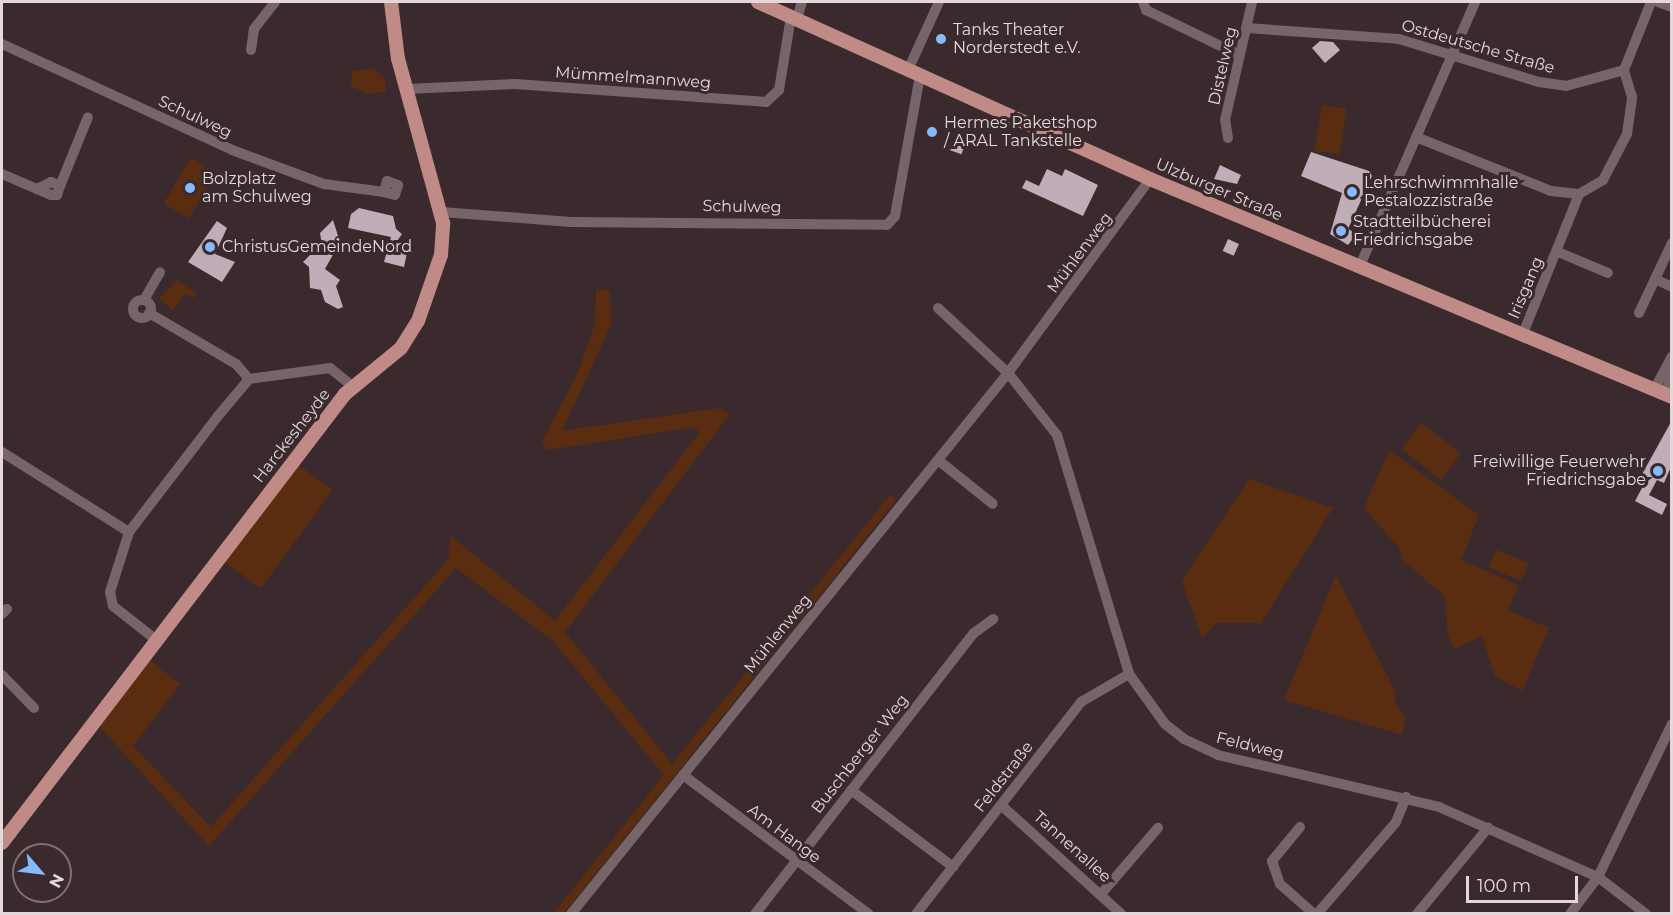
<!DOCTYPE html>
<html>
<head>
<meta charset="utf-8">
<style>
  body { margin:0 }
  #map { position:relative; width:1673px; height:915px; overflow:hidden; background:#3a2a2e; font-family:Montserrat,sans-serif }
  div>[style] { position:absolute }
  .green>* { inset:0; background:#5b2d10; transform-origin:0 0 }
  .building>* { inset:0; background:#bfadb7; transform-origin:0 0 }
  .minor>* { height:10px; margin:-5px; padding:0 5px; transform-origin:5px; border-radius:5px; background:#776468 }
  .minor>.ring { margin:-5px; padding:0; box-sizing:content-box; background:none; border:10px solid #776468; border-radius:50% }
  .major>* { height:14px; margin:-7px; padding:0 7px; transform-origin:7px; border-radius:7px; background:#c08b87 }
  .dots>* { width:16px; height:16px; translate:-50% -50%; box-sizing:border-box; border:3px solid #3a2a2e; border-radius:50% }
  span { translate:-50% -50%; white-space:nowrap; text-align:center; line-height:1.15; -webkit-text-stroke:6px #3a2a2e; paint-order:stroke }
  .poi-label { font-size:16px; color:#e3d8da }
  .left { translate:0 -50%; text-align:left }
  .right { translate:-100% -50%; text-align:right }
  .street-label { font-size:16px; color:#e3d8da }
  .frame { position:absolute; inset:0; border:3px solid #e3d8da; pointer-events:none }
  .north { position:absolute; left:12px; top:843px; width:60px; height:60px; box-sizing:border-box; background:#3a2a2e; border:2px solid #7e7073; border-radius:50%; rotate:118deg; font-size:16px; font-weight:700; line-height:24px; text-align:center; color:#e3d8da }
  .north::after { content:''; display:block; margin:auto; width:21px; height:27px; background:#85bbfb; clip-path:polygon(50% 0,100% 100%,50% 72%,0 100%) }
  .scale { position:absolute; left:1466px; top:876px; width:112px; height:27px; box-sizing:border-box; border:3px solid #e3d8da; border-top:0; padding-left:8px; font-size:18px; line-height:21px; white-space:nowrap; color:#e3d8da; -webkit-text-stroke:4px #3a2a2e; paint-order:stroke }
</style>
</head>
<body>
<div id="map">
  <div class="green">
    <div style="clip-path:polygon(373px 68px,385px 79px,386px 91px,369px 94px,350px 86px,353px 71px)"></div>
    <div style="left:1322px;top:105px;width:25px;height:46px;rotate:9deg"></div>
    <div style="left:191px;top:158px;width:29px;height:53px;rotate:31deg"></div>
    <div style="clip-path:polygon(177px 280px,197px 293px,194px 298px,185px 294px,173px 310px,159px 298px)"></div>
    <div style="clip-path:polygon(596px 289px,610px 291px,611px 325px,562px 431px,720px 408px,730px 414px,565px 632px,672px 764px,890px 495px,896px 500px,564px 913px,554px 913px,664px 775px,553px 641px,456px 568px,209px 846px,97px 724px,147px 658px,180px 684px,133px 746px,211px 827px,448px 560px,451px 536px,555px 621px,699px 433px,695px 427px,547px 450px,542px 441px,576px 377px,595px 324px)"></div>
    <div style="left:1421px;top:423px;width:50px;height:33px;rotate:37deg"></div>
    <div style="clip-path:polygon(1389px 450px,1479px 515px,1461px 560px,1518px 585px,1508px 610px,1549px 628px,1522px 691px,1495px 676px,1482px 636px,1455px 649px,1448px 636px,1445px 596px,1402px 560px,1400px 549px,1364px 508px)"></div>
    <div style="left:297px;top:464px;width:44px;height:122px;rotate:36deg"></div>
    <div style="clip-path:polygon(1249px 479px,1333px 508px,1261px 623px,1216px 623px,1202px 638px,1182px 581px)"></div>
    <div style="left:1496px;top:550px;width:35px;height:19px;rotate:22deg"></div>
    <div style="clip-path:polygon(1336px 575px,1394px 689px,1396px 705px,1405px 717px,1402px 735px,1284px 700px)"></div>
  </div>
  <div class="building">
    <div style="clip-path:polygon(1320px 41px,1333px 42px,1340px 50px,1325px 63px,1312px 48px)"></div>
    <div style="left:955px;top:137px;width:12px;height:14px;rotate:20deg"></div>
    <div style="clip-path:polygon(1311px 152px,1369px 171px,1372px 176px,1348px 229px,1357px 234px,1348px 245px,1330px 234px,1342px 193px,1301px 176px)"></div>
    <div style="clip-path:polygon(1220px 165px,1241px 175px,1237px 184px,1214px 179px)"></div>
    <div style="clip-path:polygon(1047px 169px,1062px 176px,1065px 169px,1098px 185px,1083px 216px,1022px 188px,1026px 180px,1039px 186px)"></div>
    <div style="clip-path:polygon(359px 208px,393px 216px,396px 229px,402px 234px,395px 244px,408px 248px,404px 267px,384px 262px,391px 237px,348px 228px,351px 214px)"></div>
    <div style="clip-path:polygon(333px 220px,340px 242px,325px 269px,340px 280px,336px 286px,343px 307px,338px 309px,325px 302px,321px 290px,310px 288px,309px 267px,303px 262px,312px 253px,311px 248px,322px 245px,320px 233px)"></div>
    <div style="clip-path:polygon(217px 221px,227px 228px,215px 254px,235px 262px,222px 282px,188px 262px)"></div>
    <div style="left:1228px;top:239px;width:12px;height:13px;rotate:24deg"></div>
    <div style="clip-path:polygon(1671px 422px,1671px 467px,1664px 483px,1657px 480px,1649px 495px,1667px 504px,1662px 515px,1635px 501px,1642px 488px,1636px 485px)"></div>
  </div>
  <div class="minor">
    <div style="left:1143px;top:2px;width:9px;rotate:69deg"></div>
    <div style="left:1146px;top:10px;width:103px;rotate:25.8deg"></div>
    <div style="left:1658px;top:2px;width:15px;rotate:20deg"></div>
    <div style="left:797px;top:19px;width:18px;rotate:-74deg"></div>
    <div style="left:1247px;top:28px;width:152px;rotate:4.1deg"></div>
    <div style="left:1399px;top:39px;width:146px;rotate:17.1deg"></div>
    <div style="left:1539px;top:82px;width:27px;rotate:8deg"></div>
    <div style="left:1566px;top:86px;width:60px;rotate:-15.4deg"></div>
    <div style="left:1624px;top:70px;width:73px;rotate:-68.3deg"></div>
    <div style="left:2px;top:44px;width:253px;rotate:24.7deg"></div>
    <div style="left:232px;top:150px;width:98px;rotate:20.3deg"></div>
    <div style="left:324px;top:184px;width:61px;rotate:7.6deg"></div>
    <div style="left:251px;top:50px;width:21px;rotate:-82deg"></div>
    <div style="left:254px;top:29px;width:34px;rotate:-52deg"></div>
    <div style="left:908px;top:70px;width:75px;rotate:-65.5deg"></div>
    <div style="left:406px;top:89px;width:109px;rotate:-2.6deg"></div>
    <div style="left:515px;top:84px;width:252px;rotate:4.1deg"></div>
    <div style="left:766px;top:102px;width:18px;rotate:-43deg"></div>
    <div style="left:779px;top:90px;width:74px;rotate:-80.7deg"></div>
    <div style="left:1416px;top:137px;width:145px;rotate:21.8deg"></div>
    <div style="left:1551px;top:191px;width:28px;rotate:6deg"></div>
    <div style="left:1579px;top:194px;width:28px;rotate:-30deg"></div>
    <div style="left:1603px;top:180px;width:52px;rotate:-62.4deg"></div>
    <div style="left:1627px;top:134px;width:37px;rotate:-82deg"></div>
    <div style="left:1632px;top:97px;width:28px;rotate:-107deg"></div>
    <div style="left:1228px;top:138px;width:18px;rotate:-99deg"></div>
    <div style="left:1225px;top:120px;width:121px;rotate:-77.1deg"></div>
    <div style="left:2px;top:174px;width:53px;rotate:23.2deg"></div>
    <div style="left:51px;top:195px;width:6px"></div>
    <div style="left:57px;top:195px;width:9px;rotate:-72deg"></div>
    <div style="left:60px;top:186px;width:10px;rotate:-156deg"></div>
    <div style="left:51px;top:182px;width:16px;rotate:153deg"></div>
    <div style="left:387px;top:181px;width:12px;rotate:20deg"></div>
    <div style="left:398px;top:185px;width:10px;rotate:107deg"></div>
    <div style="left:395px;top:195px;width:11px;rotate:-165deg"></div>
    <div style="left:384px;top:192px;width:11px;rotate:-75deg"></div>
    <div style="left:60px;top:186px;width:74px;rotate:-67.9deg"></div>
    <div style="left:442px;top:212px;width:129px;rotate:4.4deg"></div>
    <div style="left:571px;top:222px;width:316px;rotate:0.5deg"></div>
    <div style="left:887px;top:225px;width:12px;rotate:-48deg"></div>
    <div style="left:895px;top:216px;width:142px;rotate:-79.9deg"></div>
    <div style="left:1558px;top:252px;width:54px;rotate:22.8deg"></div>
    <div style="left:1359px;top:268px;width:290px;rotate:-66.4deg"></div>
    <div style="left:1655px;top:279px;width:19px;rotate:25deg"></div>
    <div style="left:144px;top:300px;width:32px;rotate:-60deg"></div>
    <div class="ring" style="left:133px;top:300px;width:8px;height:8px"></div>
    <div style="left:938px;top:308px;width:96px;rotate:42.9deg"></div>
    <div style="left:1008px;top:373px;width:79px;rotate:51.7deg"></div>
    <div style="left:1057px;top:435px;width:250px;rotate:73.2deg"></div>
    <div style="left:1129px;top:674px;width:62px;rotate:54.2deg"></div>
    <div style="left:1165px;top:724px;width:24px;rotate:38deg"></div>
    <div style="left:1184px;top:739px;width:38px;rotate:25deg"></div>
    <div style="left:1218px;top:755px;width:227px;rotate:13.2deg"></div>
    <div style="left:1439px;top:807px;width:174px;rotate:23.8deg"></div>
    <div style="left:1598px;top:877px;width:61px;rotate:37.6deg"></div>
    <div style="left:149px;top:313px;width:101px;rotate:30.4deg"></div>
    <div style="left:236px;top:364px;width:20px;rotate:49deg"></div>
    <div style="left:1639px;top:313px;width:77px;rotate:-64.8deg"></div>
    <div style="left:1522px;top:336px;width:153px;rotate:-68.1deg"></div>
    <div style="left:1654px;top:390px;width:38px;rotate:-62deg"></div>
    <div style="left:1665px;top:395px;width:23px;rotate:-72deg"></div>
    <div style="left:2px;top:452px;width:150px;rotate:32.2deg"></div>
    <div style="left:938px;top:460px;width:70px;rotate:38.7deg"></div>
    <div style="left:2px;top:614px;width:7px;rotate:-45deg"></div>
    <div style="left:155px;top:639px;width:53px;rotate:-141.8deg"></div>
    <div style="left:113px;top:606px;width:14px;rotate:-102deg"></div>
    <div style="left:110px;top:592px;width:63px;rotate:-72.4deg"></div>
    <div style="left:129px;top:532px;width:146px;rotate:-52.5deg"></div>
    <div style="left:218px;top:416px;width:48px;rotate:-50deg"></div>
    <div style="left:249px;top:379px;width:82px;rotate:-7.7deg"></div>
    <div style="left:330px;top:368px;width:28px;rotate:39deg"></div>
    <div style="left:2px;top:675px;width:46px;rotate:45.9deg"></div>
    <div style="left:683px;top:775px;width:232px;rotate:36.8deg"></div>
    <div style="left:851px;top:790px;width:128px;rotate:37deg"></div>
    <div style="left:1001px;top:805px;width:162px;rotate:42.2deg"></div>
    <div style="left:1300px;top:827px;width:44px;rotate:129.5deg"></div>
    <div style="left:1272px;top:861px;width:24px;rotate:71deg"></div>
    <div style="left:1280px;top:884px;width:45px;rotate:41.4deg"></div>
    <div style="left:1102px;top:893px;width:86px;rotate:-49.3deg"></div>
    <div style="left:571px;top:914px;width:695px;rotate:-51.07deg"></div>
    <div style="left:1008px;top:373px;width:240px;rotate:-53.8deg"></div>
    <div style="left:755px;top:914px;width:356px;rotate:-52.1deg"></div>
    <div style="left:974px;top:633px;width:24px;rotate:-36deg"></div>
    <div style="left:916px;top:914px;width:269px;rotate:-52.1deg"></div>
    <div style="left:1081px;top:702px;width:56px;rotate:-30.3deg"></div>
    <div style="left:1317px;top:914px;width:121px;rotate:-49.3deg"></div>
    <div style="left:1396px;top:822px;width:27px;rotate:-68deg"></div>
    <div style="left:1417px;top:914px;width:112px;rotate:-50.5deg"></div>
    <div style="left:1570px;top:914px;width:46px;rotate:-52.9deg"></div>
    <div style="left:1598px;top:877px;width:170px;rotate:-64.2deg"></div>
  </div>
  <div class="major">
    <div style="left:758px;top:2px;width:430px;rotate:24.3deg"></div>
    <div style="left:1150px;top:179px;width:566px;rotate:22.67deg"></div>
    <div style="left:2px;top:843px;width:565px;rotate:-52.62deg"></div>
    <div style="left:345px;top:394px;width:72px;rotate:-39.4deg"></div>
    <div style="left:401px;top:348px;width:32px;rotate:-58deg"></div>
    <div style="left:418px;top:321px;width:70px;rotate:-70.8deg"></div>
    <div style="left:441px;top:255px;width:32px;rotate:-86deg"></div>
    <div style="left:443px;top:223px;width:170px;rotate:-105.3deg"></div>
    <div style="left:398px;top:59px;width:57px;rotate:-97deg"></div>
  </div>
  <div class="dots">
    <div style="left:941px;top:39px;background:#85bbfb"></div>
    <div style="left:932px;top:132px;background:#85bbfb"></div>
    <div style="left:190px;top:188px;background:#85bbfb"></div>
    <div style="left:1352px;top:192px;background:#85bbfb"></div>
    <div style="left:1341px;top:231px;background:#85bbfb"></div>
    <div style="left:210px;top:247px;background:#85bbfb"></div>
    <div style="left:1658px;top:471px;background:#85bbfb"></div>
  </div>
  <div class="poi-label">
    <span class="left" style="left:953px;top:39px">Tanks Theater<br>Norderstedt e.V.</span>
    <span class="left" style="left:944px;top:132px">Hermes Paketshop<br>/ ARAL Tankstelle</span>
    <span class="left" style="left:202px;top:188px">Bolzplatz<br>am Schulweg</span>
    <span class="left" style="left:1364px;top:192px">Lehrschwimmhalle<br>Pestalozzistraße</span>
    <span class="left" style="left:1353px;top:231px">Stadtteilbücherei<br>Friedrichsgabe</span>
    <span class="left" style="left:222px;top:247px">ChristusGemeindeNord</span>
    <span class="right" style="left:1646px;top:471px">Freiwillige Feuerwehr<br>Friedrichsgabe</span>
  </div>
  <div class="street-label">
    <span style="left:1478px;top:47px;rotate:16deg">Ostdeutsche Straße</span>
    <span style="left:1223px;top:66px;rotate:-77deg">Distelweg</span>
    <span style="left:633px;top:78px;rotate:4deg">Mümmelmannweg</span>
    <span style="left:195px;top:117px;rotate:25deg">Schulweg</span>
    <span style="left:1219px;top:190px;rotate:23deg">Ulzburger Straße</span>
    <span style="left:742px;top:207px;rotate:1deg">Schulweg</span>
    <span style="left:1080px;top:253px;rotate:-53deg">Mühlenweg</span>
    <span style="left:1526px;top:288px;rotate:-67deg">Irisgang</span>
    <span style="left:292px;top:436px;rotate:-52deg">Harckesheyde</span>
    <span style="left:778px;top:634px;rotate:-51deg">Mühlenweg</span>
    <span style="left:1250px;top:746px;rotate:14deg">Feldweg</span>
    <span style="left:860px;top:754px;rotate:-52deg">Buschberger Weg</span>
    <span style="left:1004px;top:777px;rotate:-52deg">Feldstraße</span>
    <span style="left:784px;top:834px;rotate:37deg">Am Hange</span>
    <span style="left:1072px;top:847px;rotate:42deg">Tannenallee</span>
  </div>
  <div class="frame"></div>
  <div class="north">N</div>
  <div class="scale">100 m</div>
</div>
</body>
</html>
